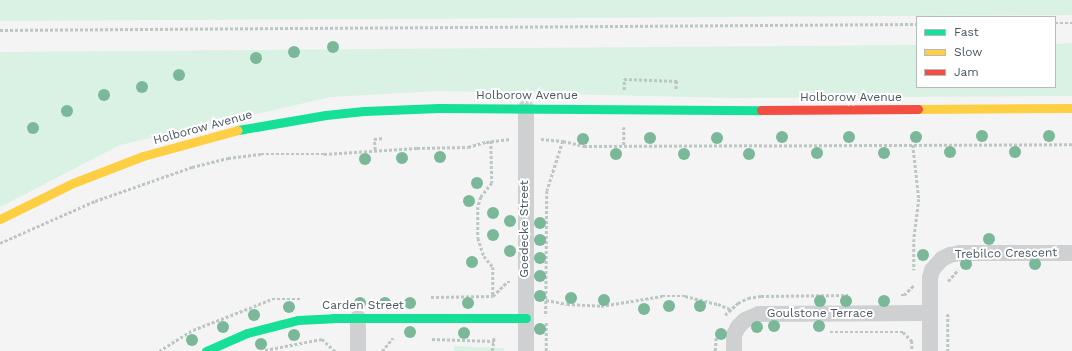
<!DOCTYPE html>
<html>
<head>
<meta charset="utf-8">
<style>
  body { margin:0 }
  #map { position:relative; width:1072px; height:351px; overflow:hidden; background:#f4f4f4; font-family:"Work Sans",sans-serif }
  div>[style] { position:absolute }
  .green>* { inset:0; background:#d9f2e3 }
  .path>* { height:2.5px; margin-top:-1.25px; transform-origin:0; background:repeating-linear-gradient(90deg,#bcc7c4 0 3px,transparent 0 5px) }
  .street>* { height:16px; margin:-8px; padding:0 8px; transform-origin:8px; border-radius:8px; background:#ced0d2 }
  .fast>* { height:9px; margin:-4.5px; padding:0 4.5px; transform-origin:4.5px; border-radius:4.5px; background:#16e098 }
  .slow>* { height:9px; margin:-4.5px; padding:0 4.5px; transform-origin:4.5px; border-radius:4.5px; background:#ffcf43 }
  .jam>* { height:9px; margin:-4.5px; padding:0 4.5px; transform-origin:4.5px; border-radius:4.5px; background:#f24e42 }
  .trees>* { width:12px; height:12px; margin:-6px; border-radius:50%; background:#7ab899 }
  span { translate:-50% -50%; white-space:nowrap; text-align:center; line-height:1.15; -webkit-text-stroke:4px #fff; paint-order:stroke }
  .street-label { font-size:12px; color:#4a5661 }
  .legend { position:absolute; left:916px; top:16px; width:140px; height:72px; box-sizing:border-box; background:#fff; border:1px solid #b7bbc0; margin:0; padding:5px 7px; list-style:none; font-size:12px; color:#4a5661 }
  .legend li { display:flex; align-items:center; gap:8px; height:20px }
  .legend b { width:20px; border:1px solid #b7bbc0 }
</style>
</head>
<body>
<div id="map">
  <div class="green">
    <div style="clip-path:polygon(0 0,1072px 0,1072px 15px,0 21px)"></div>
    <div style="clip-path:polygon(1072px 43px,1072px 96px,732px 98px,440px 91px,331px 97px,120px 145px,0 207px,0 52px,917px 45px,917px 87px,1055px 87px,1055px 44px)"></div>
    <div style="clip-path:polygon(454px 346px,504px 348px,504px 351px,454px 351px)"></div>
  </div>
  <div class="path">
    <div style="left:1055px;top:23px;width:17px"></div>
    <div style="left:0;top:30px;width:917px;rotate:-0.37deg"></div>
    <div style="left:624px;top:90px;width:11px;rotate:-90deg"></div>
    <div style="left:624px;top:79px;width:53px;rotate:2.2deg"></div>
    <div style="left:677px;top:81px;width:9px;rotate:96deg"></div>
    <div style="left:624px;top:127px;width:19px;rotate:90deg"></div>
    <div style="left:541px;top:139px;width:22px;rotate:5deg"></div>
    <div style="left:563px;top:141px;width:52px;rotate:107.7deg"></div>
    <div style="left:547px;top:191px;width:125px;rotate:90.5deg"></div>
    <div style="left:491px;top:141px;width:42px;rotate:88.6deg"></div>
    <div style="left:492px;top:183px;width:18px;rotate:128deg"></div>
    <div style="left:481px;top:197px;width:10px;rotate:107deg"></div>
    <div style="left:478px;top:207px;width:31px;rotate:90deg"></div>
    <div style="left:478px;top:238px;width:19px;rotate:72deg"></div>
    <div style="left:484px;top:256px;width:14px;rotate:51deg"></div>
    <div style="left:493px;top:267px;width:30px;rotate:90deg"></div>
    <div style="left:563px;top:141px;width:22px;rotate:13deg"></div>
    <div style="left:584px;top:146px;width:488px;rotate:-0.2deg"></div>
    <div style="left:913px;top:145px;width:54px;rotate:83.7deg"></div>
    <div style="left:919px;top:199px;width:40px;rotate:97.1deg"></div>
    <div style="left:914px;top:239px;width:31px;rotate:90deg"></div>
    <div style="left:375px;top:150px;width:11px;rotate:-95deg"></div>
    <div style="left:374px;top:139px;width:10px;rotate:-6deg"></div>
    <div style="left:0;top:243px;width:104px;rotate:-23.9deg"></div>
    <div style="left:95px;top:201px;width:103px;rotate:-19.3deg"></div>
    <div style="left:192px;top:167px;width:37px;rotate:-14deg"></div>
    <div style="left:228px;top:158px;width:33px;rotate:-7deg"></div>
    <div style="left:261px;top:154px;width:63px"></div>
    <div style="left:324px;top:154px;width:93px;rotate:-3.7deg"></div>
    <div style="left:417px;top:148px;width:51px;rotate:-1.1deg"></div>
    <div style="left:468px;top:147px;width:19px;rotate:-16deg"></div>
    <div style="left:486px;top:142px;width:24px;rotate:-7deg"></div>
    <div style="left:948px;top:281px;width:15px;rotate:-48deg"></div>
    <div style="left:901px;top:295px;width:3px"></div>
    <div style="left:904px;top:295px;width:14px;rotate:-45deg"></div>
    <div style="left:431px;top:297px;width:62px;rotate:-0.9deg"></div>
    <div style="left:493px;top:296px;width:20px;rotate:-45deg"></div>
    <div style="left:507px;top:282px;width:4px"></div>
    <div style="left:546px;top:300px;width:21px;rotate:11deg"></div>
    <div style="left:567px;top:304px;width:34px;rotate:3deg"></div>
    <div style="left:601px;top:306px;width:62px;rotate:-9.3deg"></div>
    <div style="left:662px;top:296px;width:23px"></div>
    <div style="left:685px;top:296px;width:34px;rotate:14deg"></div>
    <div style="left:718px;top:304px;width:13px;rotate:23deg"></div>
    <div style="left:948px;top:314px;width:37px;rotate:90deg"></div>
    <div style="left:725px;top:315px;width:18px;rotate:-43deg"></div>
    <div style="left:738px;top:303px;width:11px;rotate:-27deg"></div>
    <div style="left:748px;top:298px;width:13px;rotate:-9deg"></div>
    <div style="left:761px;top:296px;width:87px;rotate:-0.7deg"></div>
    <div style="left:830px;top:332px;width:73px"></div>
    <div style="left:903px;top:332px;width:13px;rotate:45deg"></div>
    <div style="left:912px;top:341px;width:10px;rotate:90deg"></div>
    <div style="left:432px;top:339px;width:62px;rotate:1.8deg"></div>
    <div style="left:265px;top:350px;width:58px;rotate:-10.9deg"></div>
    <div style="left:322px;top:339px;width:18px;rotate:43deg"></div>
    <div style="left:159px;top:351px;width:40px;rotate:-32deg"></div>
    <div style="left:193px;top:330px;width:85px;rotate:-21.4deg"></div>
    <div style="left:272px;top:299px;width:28px"></div>
    <div style="left:382px;top:351px;width:17px;rotate:-50deg"></div>
    <div style="left:492px;top:351px;width:15px;rotate:-82deg"></div>
    <div style="left:546px;top:351px;width:30px;rotate:-90deg"></div>
    <div style="left:715px;top:351px;width:15px;rotate:-86deg"></div>
  </div>
  <div class="street">
    <div style="left:526px;top:108px;width:243px;rotate:90deg"></div>
    <div style="left:358px;top:351px;width:33px;rotate:-90deg"></div>
    <div style="left:734px;top:351px;width:16px;rotate:-90deg"></div>
    <div style="left:734px;top:335px;width:9px;rotate:-63deg"></div>
    <div style="left:738px;top:327px;width:10px;rotate:-45deg"></div>
    <div style="left:745px;top:320px;width:15px;rotate:-23deg"></div>
    <div style="left:759px;top:314px;width:171px;rotate:-0.3deg"></div>
    <div style="left:930px;top:351px;width:73px;rotate:-90deg"></div>
    <div style="left:930px;top:278px;width:8px;rotate:-76deg"></div>
    <div style="left:932px;top:270px;width:15px;rotate:-48deg"></div>
    <div style="left:942px;top:259px;width:9px;rotate:-27deg"></div>
    <div style="left:950px;top:255px;width:10px;rotate:-11deg"></div>
    <div style="left:960px;top:253px;width:112px"></div>
  </div>
  <div class="fast">
    <div style="left:238px;top:130px;width:89px;rotate:-9.7deg"></div>
    <div style="left:326px;top:115px;width:38px;rotate:-6deg"></div>
    <div style="left:364px;top:111px;width:75px;rotate:-2.3deg"></div>
    <div style="left:439px;top:108px;width:322px;rotate:0.4deg"></div>
    <div style="left:206px;top:351px;width:45px;rotate:-23.7deg"></div>
    <div style="left:247px;top:333px;width:53px;rotate:-14.3deg"></div>
    <div style="left:298px;top:320px;width:35px;rotate:-3deg"></div>
    <div style="left:333px;top:318px;width:193px"></div>
  </div>
  <div class="slow">
    <div style="left:918px;top:109px;width:154px;rotate:-0.4deg"></div>
    <div style="left:0;top:219px;width:81px;rotate:-26.3deg"></div>
    <div style="left:73px;top:183px;width:75px;rotate:-21.1deg"></div>
    <div style="left:143px;top:156px;width:98px;rotate:-15.3deg"></div>
  </div>
  <div class="jam">
    <div style="left:761px;top:110px;width:157px;rotate:-0.4deg"></div>
  </div>
  <div class="trees">
    <div style="left:333px;top:47px"></div>
    <div style="left:294px;top:52px"></div>
    <div style="left:256px;top:58px"></div>
    <div style="left:179px;top:75px"></div>
    <div style="left:142px;top:87px"></div>
    <div style="left:104px;top:95px"></div>
    <div style="left:67px;top:111px"></div>
    <div style="left:33px;top:128px"></div>
    <div style="left:982px;top:136px"></div>
    <div style="left:1049px;top:136px"></div>
    <div style="left:782px;top:137px"></div>
    <div style="left:849px;top:137px"></div>
    <div style="left:916px;top:137px"></div>
    <div style="left:650px;top:138px"></div>
    <div style="left:717px;top:138px"></div>
    <div style="left:583px;top:139px"></div>
    <div style="left:950px;top:152px"></div>
    <div style="left:1015px;top:152px"></div>
    <div style="left:817px;top:153px"></div>
    <div style="left:884px;top:153px"></div>
    <div style="left:616px;top:154px"></div>
    <div style="left:684px;top:154px"></div>
    <div style="left:749px;top:154px"></div>
    <div style="left:440px;top:157px"></div>
    <div style="left:402px;top:158px"></div>
    <div style="left:365px;top:159px"></div>
    <div style="left:477px;top:183px"></div>
    <div style="left:469px;top:201px"></div>
    <div style="left:493px;top:213px"></div>
    <div style="left:510px;top:221px"></div>
    <div style="left:540px;top:223px"></div>
    <div style="left:493px;top:235px"></div>
    <div style="left:989px;top:239px"></div>
    <div style="left:540px;top:240px"></div>
    <div style="left:510px;top:251px"></div>
    <div style="left:923px;top:255px"></div>
    <div style="left:540px;top:258px"></div>
    <div style="left:472px;top:262px"></div>
    <div style="left:966px;top:264px"></div>
    <div style="left:1035px;top:264px"></div>
    <div style="left:540px;top:276px"></div>
    <div style="left:540px;top:296px"></div>
    <div style="left:571px;top:298px"></div>
    <div style="left:604px;top:300px"></div>
    <div style="left:820px;top:301px"></div>
    <div style="left:846px;top:301px"></div>
    <div style="left:884px;top:301px"></div>
    <div style="left:360px;top:303px"></div>
    <div style="left:385px;top:303px"></div>
    <div style="left:410px;top:303px"></div>
    <div style="left:468px;top:303px"></div>
    <div style="left:669px;top:306px"></div>
    <div style="left:700px;top:306px"></div>
    <div style="left:289px;top:307px"></div>
    <div style="left:644px;top:309px"></div>
    <div style="left:254px;top:315px"></div>
    <div style="left:774px;top:326px"></div>
    <div style="left:819px;top:326px"></div>
    <div style="left:223px;top:327px"></div>
    <div style="left:757px;top:327px"></div>
    <div style="left:540px;top:329px"></div>
    <div style="left:410px;top:332px"></div>
    <div style="left:464px;top:333px"></div>
    <div style="left:721px;top:334px"></div>
    <div style="left:294px;top:335px"></div>
    <div style="left:192px;top:340px"></div>
    <div style="left:261px;top:344px"></div>
  </div>
  <div class="street-label">
    <span style="left:527px;top:96px">Holborow Avenue</span>
    <span style="left:851px;top:98px">Holborow Avenue</span>
    <span style="left:203px;top:128px;rotate:-15deg">Holborow Avenue</span>
    <span style="left:525px;top:229px;rotate:-90deg">Goedecke Street</span>
    <span style="left:1006px;top:254px;rotate:-1deg">Trebilco Crescent</span>
    <span style="left:363px;top:306px">Carden Street</span>
    <span style="left:820px;top:314px">Goulstone Terrace</span>
  </div>
  <ul class="legend">
  <li><b style="height:5px;background:#16e098"></b>Fast</li>
  <li><b style="height:5px;background:#ffcf43"></b>Slow</li>
  <li><b style="height:5px;background:#f24e42"></b>Jam</li>
  </ul>
</div>
</body>
</html>
